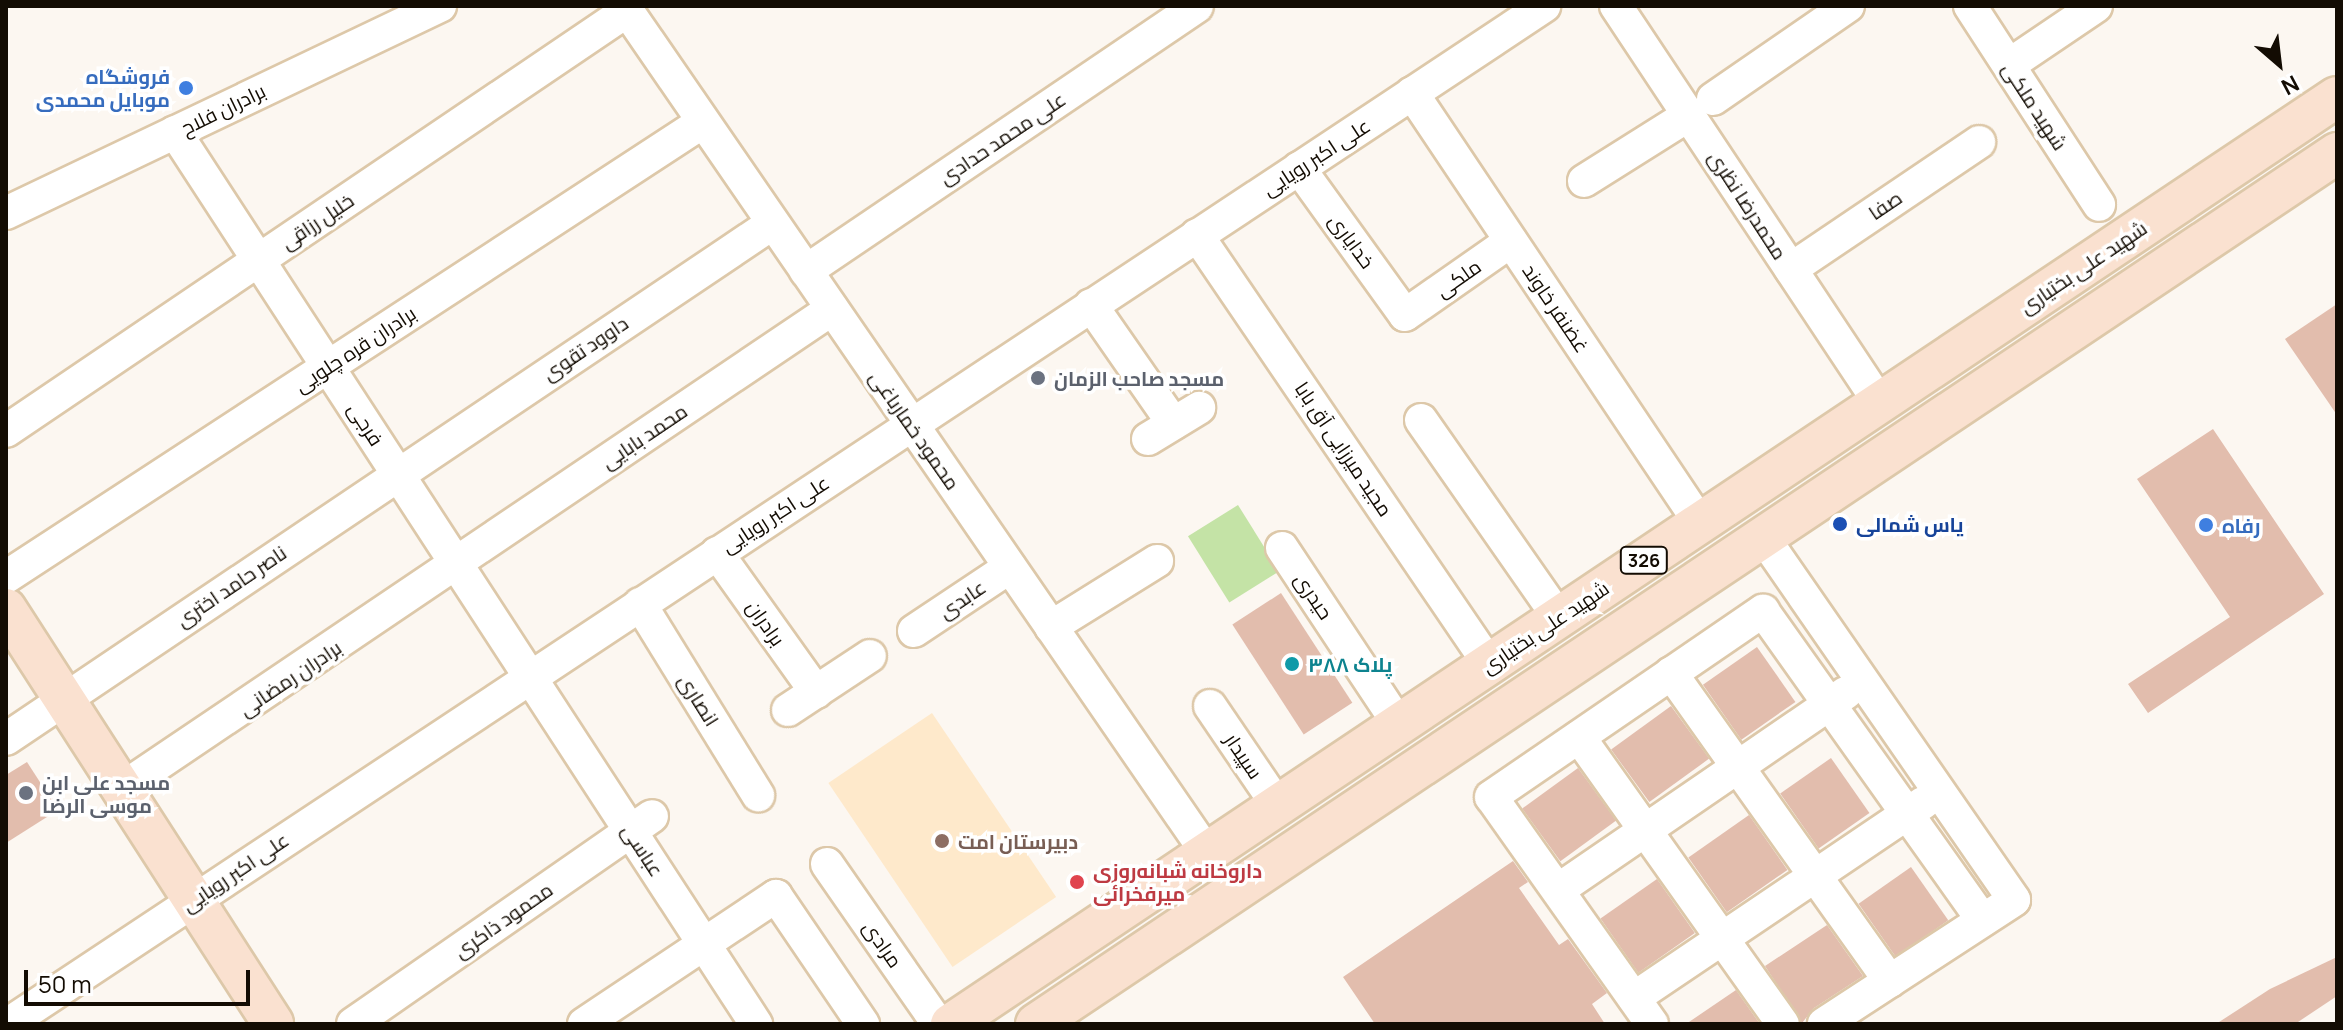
<!DOCTYPE html>
<html>
<head>
<meta charset="utf-8">
<style>
  body { margin:0 }
  #map { position:relative; width:2343px; height:1030px; overflow:hidden; background:#fcf7f1; font-family:Manrope,Cairo,sans-serif }
  div>[style] { position:absolute }
  .built>* { inset:0; background:#fee9cb; transform-origin:0 0 }
  .green>* { inset:0; background:#c4e3a6; transform-origin:0 0 }
  .building>* { inset:0; background:#e2bdad; transform-origin:0 0 }
  .roads { filter:drop-shadow(2px 0 #ddc8a9) drop-shadow(-2px 0 #ddc8a9) drop-shadow(0 2px #ddc8a9) drop-shadow(0 -2px #ddc8a9) }
  .minor>* { height:32px; margin:-16px; padding:0 16px; transform-origin:16px; border-radius:16px; background:#fff }
  .major>* { height:40px; margin:-20px; padding:0 20px; transform-origin:20px; border-radius:20px; background:#fae1d0 }
  .dots>* { width:22px; height:22px; translate:-50% -50%; box-sizing:border-box; border:4px solid #fff; border-radius:50% }
  span { translate:-50% -50%; white-space:nowrap; text-align:center; line-height:1.15; -webkit-text-stroke:7px #fff; paint-order:stroke }
  .shield-label span { padding:2px 6px; background:#fff; border:2px solid; border-radius:6px; -webkit-text-stroke-width:0 }
  .shield-label { font-size:18px; color:#130c03; font-weight:700 }
  .shop-label { font-size:20px; color:#366cbe; font-weight:700 }
  .right { translate:-100% -50%; text-align:right }
  .left { translate:0 -50%; text-align:left }
  .street-label { font-size:20px; color:#130c03 }
  .worship-label { font-size:20px; color:#5b616d; font-weight:700 }
  .transit-label { font-size:20px; color:#164399; font-weight:700 }
  .culture-label { font-size:20px; color:#0d838f; font-weight:700 }
  .education-label { font-size:20px; color:#785e54; font-weight:700 }
  .health-label { font-size:20px; color:#be3a42; font-weight:700 }
  .frame { position:absolute; inset:0; border:8px solid #130c03; pointer-events:none }
  .north { position:absolute; left:2239px; top:24px; width:80px; height:80px; -webkit-text-stroke:6px #fff; paint-order:stroke; rotate:152deg; font-size:22px; font-weight:700; line-height:32px; text-align:center; color:#130c03 }
  .north::after { content:''; display:block; margin:auto; width:28px; height:36px; background:#130c03; clip-path:polygon(50% 0,100% 100%,50% 72%,0 100%) }
  .scale { position:absolute; left:24px; top:970px; width:226px; height:36px; box-sizing:border-box; border:4px solid #130c03; border-top:0; padding-left:10px; font-size:24px; line-height:28px; white-space:nowrap; color:#130c03; -webkit-text-stroke:6px #fff; paint-order:stroke }
</style>
</head>
<body>
<div id="map">
  <div class="built">
    <div style="left:932px;top:713px;width:222px;height:125px;rotate:56deg"></div>
  </div>
  <div class="green">
    <div style="left:1238px;top:505px;width:78px;height:59px;rotate:58deg"></div>
  </div>
  <div class="building">
    <div style="clip-path:polygon(2337px 304px,2337px 415px,2285px 339px)"></div>
    <div style="clip-path:polygon(2213px 429px,2324px 594px,2148px 713px,2128px 684px,2230px 617px,2137px 479px)"></div>
    <div style="left:1281px;top:593px;width:131px;height:58px;rotate:57deg"></div>
    <div style="left:1757px;top:647px;width:67px;height:66px;rotate:55deg"></div>
    <div style="left:1671px;top:706px;width:65px;height:74px;rotate:54deg"></div>
    <div style="left:1831px;top:758px;width:67px;height:62px;rotate:55deg"></div>
    <div style="clip-path:polygon(27px 762px,58px 810px,6px 843px,6px 775px)"></div>
    <div style="left:1578px;top:768px;width:65px;height:69px;rotate:54deg"></div>
    <div style="left:1749px;top:815px;width:67px;height:74px;rotate:55deg"></div>
    <div style="clip-path:polygon(1513px 861px,1528px 882px,1519px 888px,1559px 945px,1568px 939px,1607px 993px,1592px 1004px,1605px 1024px,1375px 1024px,1343px 977px)"></div>
    <div style="left:1911px;top:867px;width:65px;height:64px;rotate:55deg"></div>
    <div style="left:1657px;top:879px;width:66px;height:69px;rotate:55deg"></div>
    <div style="clip-path:polygon(1827px 925px,1863px 976px,1814px 1008px,1802px 1023px,1765px 966px)"></div>
    <div style="clip-path:polygon(2337px 957px,2337px 996px,2295px 1024px,2216px 1024px,2270px 989px)"></div>
    <div style="clip-path:polygon(1736px 990px,1760px 1024px,1686px 1024px)"></div>
  </div>
  <div class="roads">
    <div class="minor">
      <div style="left:624px;top:6px;width:1028px;rotate:55.46deg"></div>
      <div style="left:1616px;top:6px;width:477px;rotate:56.4deg"></div>
      <div style="left:1970px;top:6px;width:237px;rotate:57deg"></div>
      <div style="left:2009px;top:65px;width:105px;rotate:-34.1deg"></div>
      <div style="left:1412px;top:93px;width:518px;rotate:56.19deg"></div>
      <div style="left:1713px;top:99px;width:164px;rotate:-34.6deg"></div>
      <div style="left:175px;top:132px;width:1065px;rotate:56.92deg"></div>
      <div style="left:1299px;top:168px;width:181px;rotate:54.2deg"></div>
      <div style="left:1405px;top:315px;width:129px;rotate:-34.9deg"></div>
      <div style="left:1584px;top:181px;width:124px;rotate:-32.2deg"></div>
      <div style="left:6px;top:213px;width:481px;rotate:-25.5deg"></div>
      <div style="left:1197px;top:235px;width:519px;rotate:55.76deg"></div>
      <div style="left:1791px;top:269px;width:227px;rotate:-34deg"></div>
      <div style="left:806px;top:271px;width:472px;rotate:-34.1deg"></div>
      <div style="left:1091px;top:305px;width:144px;rotate:55.2deg"></div>
      <div style="left:1421px;top:420px;width:241px;rotate:55.1deg"></div>
      <div style="left:6px;top:431px;width:750px;rotate:-34.07deg"></div>
      <div style="left:1148px;top:439px;width:60px;rotate:-31.3deg"></div>
      <div style="left:1763px;top:537px;width:441px;rotate:55.3deg"></div>
      <div style="left:2014px;top:900px;width:227px;rotate:146.9deg"></div>
      <div style="left:1282px;top:548px;width:212px;rotate:56.5deg"></div>
      <div style="left:717px;top:553px;width:171px;rotate:54.5deg"></div>
      <div style="left:6px;top:577px;width:832px;rotate:-33.14deg"></div>
      <div style="left:640px;top:604px;width:225px;rotate:58.3deg"></div>
      <div style="left:1051px;top:627px;width:125px;rotate:-31.9deg"></div>
      <div style="left:914px;top:631px;width:115px;rotate:-33.7deg"></div>
      <div style="left:1671px;top:673px;width:378px;rotate:54.6deg"></div>
      <div style="left:1210px;top:706px;width:121px;rotate:55.8deg"></div>
      <div style="left:788px;top:710px;width:98px;rotate:-33.4deg"></div>
      <div style="left:1579px;top:737px;width:352px;rotate:54.6deg"></div>
      <div style="left:6px;top:739px;width:924px;rotate:-33.93deg"></div>
      <div style="left:121px;top:789px;width:858px;rotate:-34.02deg"></div>
      <div style="left:827px;top:864px;width:195px;rotate:55.2deg"></div>
      <div style="left:1558px;top:890px;width:349px;rotate:-34.4deg"></div>
      <div style="left:1634px;top:998px;width:349px;rotate:-34deg"></div>
      <div style="left:8px;top:1024px;width:1843px;rotate:-33.53deg"></div>
      <div style="left:353px;top:1024px;width:364px;rotate:-34.8deg"></div>
      <div style="left:584px;top:1024px;width:231px;rotate:-33.7deg"></div>
      <div style="left:776px;top:896px;width:155px;rotate:55.8deg"></div>
      <div style="left:1652px;top:1024px;width:278px;rotate:-125.3deg"></div>
      <div style="left:1491px;top:797px;width:330px;rotate:-34.4deg"></div>
      <div style="left:1763px;top:611px;width:379px;rotate:54.6deg"></div>
    </div>
    <div class="major">
      <div style="left:6px;top:609px;width:493px;rotate:57.2deg"></div>
      <div style="left:951px;top:1024px;width:1667px;rotate:-33.78deg"></div>
      <div style="left:1036px;top:1024px;width:1566px;rotate:-33.8deg"></div>
    </div>
  </div>
  <div class="dots">
    <div style="left:186px;top:88px;background:#3f7fe0"></div>
    <div style="left:1038px;top:378px;background:#6b7280"></div>
    <div style="left:1840px;top:524px;background:#1a4fb4"></div>
    <div style="left:2206px;top:525px;background:#3f7fe0"></div>
    <div style="left:1292px;top:664px;background:#0f9aa8"></div>
    <div style="left:26px;top:793px;background:#6b7280"></div>
    <div style="left:942px;top:841px;background:#8d6e63"></div>
    <div style="left:1077px;top:882px;background:#e0444e"></div>
  </div>
  <div class="shield-label">
    <span style="left:1644px;top:560px">326</span>
  </div>
  <div class="shop-label">
    <span class="right" style="left:170px;top:88px">فروشگاه<br>موبایل محمدی</span>
    <span class="left" style="left:2222px;top:525px">رفاه</span>
  </div>
  <div class="street-label">
    <span style="left:2035px;top:106px;rotate:57deg">شهید ملکی</span>
    <span style="left:223px;top:109px;rotate:-26deg">برادران فلاح</span>
    <span style="left:1002px;top:138px;rotate:-34deg">علی محمد حدادی</span>
    <span style="left:1316px;top:157px;rotate:-33deg">علی اکبر رویایی</span>
    <span style="left:1748px;top:205px;rotate:57deg">محمدرضا نظری</span>
    <span style="left:1885px;top:205px;rotate:-34deg">صفا</span>
    <span style="left:317px;top:221px;rotate:-34deg">خلیل رزاقی</span>
    <span style="left:1352px;top:241px;rotate:54deg">خدایاری</span>
    <span style="left:2083px;top:267px;rotate:-34deg">شهید علی بختیاری</span>
    <span style="left:1458px;top:278px;rotate:-35deg">ملکی</span>
    <span style="left:1556px;top:308px;rotate:56deg">غضنفر خاوند</span>
    <span style="left:585px;top:348px;rotate:-34deg">داوود تقوی</span>
    <span style="left:355px;top:349px;rotate:-33deg">برادران قره چلویی</span>
    <span style="left:366px;top:424px;rotate:57deg">فرجی</span>
    <span style="left:915px;top:430px;rotate:55deg">محمود خمارباغی</span>
    <span style="left:644px;top:436px;rotate:-34deg">محمد بابایی</span>
    <span style="left:1344px;top:449px;rotate:56deg">مجید میرزایی آق بابا</span>
    <span style="left:775px;top:514px;rotate:-33deg">علی اکبر رویایی</span>
    <span style="left:231px;top:586px;rotate:-34deg">ناصر حامد اختری</span>
    <span style="left:1314px;top:596px;rotate:56deg">حیدری</span>
    <span style="left:962px;top:599px;rotate:-34deg">عابدی</span>
    <span style="left:766px;top:623px;rotate:55deg">برادران</span>
    <span style="left:1545px;top:627px;rotate:-34deg">شهید علی بختیاری</span>
    <span style="left:290px;top:678px;rotate:-34deg">برادران رمضانی</span>
    <span style="left:699px;top:700px;rotate:58deg">انصاری</span>
    <span style="left:1244px;top:756px;rotate:56deg">سپیدار</span>
    <span style="left:643px;top:850px;rotate:57deg">عباسی</span>
    <span style="left:235px;top:872px;rotate:-34deg">علی اکبر رویایی</span>
    <span style="left:503px;top:920px;rotate:-35deg">محمود ذاکری</span>
    <span style="left:883px;top:944px;rotate:55deg">مرادی</span>
  </div>
  <div class="worship-label">
    <span class="left" style="left:1054px;top:378px">مسجد صاحب الزمان</span>
    <span class="left" style="left:42px;top:794px">مسجد علی ابن<br>موسی الرضا</span>
  </div>
  <div class="transit-label">
    <span class="left" style="left:1856px;top:524px">یاس شمالی</span>
  </div>
  <div class="culture-label">
    <span class="left" style="left:1308px;top:664px">پلاک ۳۸۸</span>
  </div>
  <div class="education-label">
    <span class="left" style="left:958px;top:841px">دبیرستان امت</span>
  </div>
  <div class="health-label">
    <span class="left" style="left:1093px;top:882px">داروخانه شبانه‌روزی<br>میرفخرائی</span>
  </div>
  <div class="frame"></div>
  <div class="north">N</div>
  <div class="scale">50 m</div>
</div>
</body>
</html>
